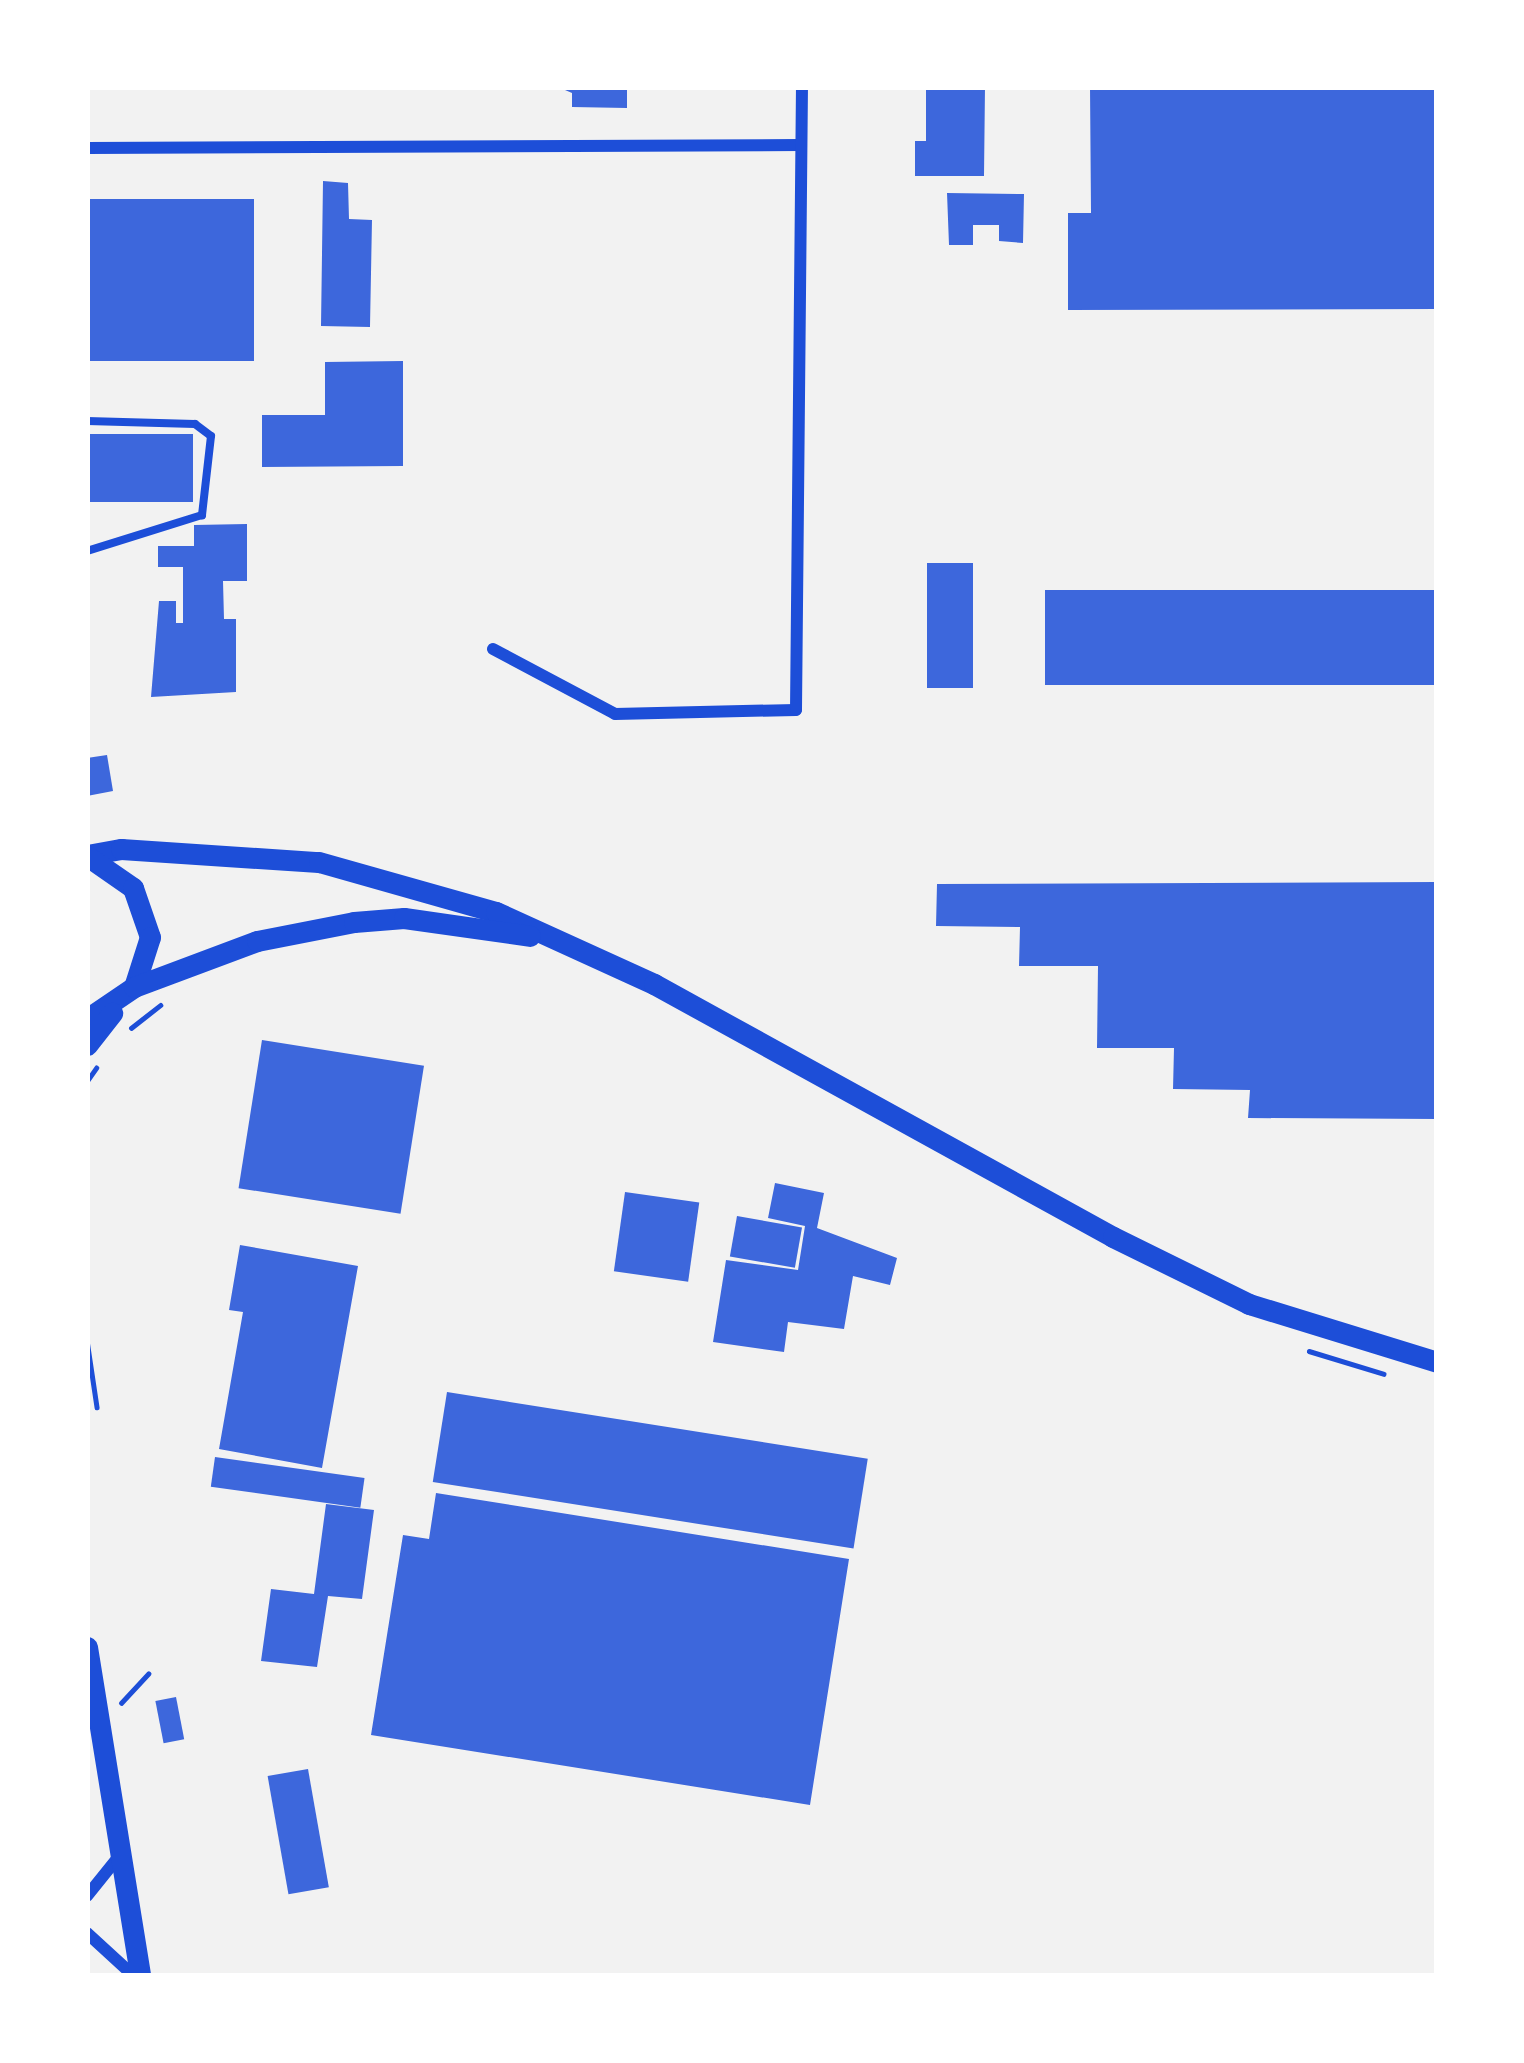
<!DOCTYPE html>
<html>
<head>
<meta charset="utf-8">
<style>
  body { margin:0 }
  #map { position:relative; width:1524px; height:2063px; overflow:hidden; background:#f2f2f2; font-family:"Asap Condensed",sans-serif }
  div>[style] { position:absolute }
  .building>* { inset:0; background:#3d67dc; transform-origin:0 0 }
  .path>* { height:4.5px; margin:-2.25px; padding:0 2.25px; transform-origin:2.25px; border-radius:2.25px; background:#1d4ed8 }
  .service>* { height:8px; margin:-4px; padding:0 4px; transform-origin:4px; border-radius:4px; background:#1d4ed8 }
  .minor>* { height:12px; margin:-6px; padding:0 6px; transform-origin:6px; border-radius:6px; background:#1d4ed8 }
  .secondary>* { height:21px; margin:-10.5px; padding:0 10.5px; transform-origin:10.5px; border-radius:10.5px; background:#1d4ed8 }
  span { translate:-50% -50%; white-space:nowrap; text-align:center; line-height:1.15; -webkit-text-stroke:12px #fff; paint-order:stroke }
  .frame { position:absolute; inset:0; border:90px solid #fff; pointer-events:none }
</style>
</head>
<body>
<div id="map">
  <div class="building">
    <div style="clip-path:polygon(558px 87px,627px 87px,627px 108px,572px 107px,572px 93px)"></div>
    <div style="clip-path:polygon(926px 87px,985px 87px,984px 176px,915px 176px,915px 141px,926px 141px)"></div>
    <div style="clip-path:polygon(1090px 87px,1437px 87px,1437px 309px,1068px 310px,1068px 213px,1091px 213px)"></div>
    <div style="clip-path:polygon(323px 181px,348px 183px,349px 219px,372px 220px,370px 327px,321px 326px)"></div>
    <div style="clip-path:polygon(947px 193px,1024px 194px,1023px 243px,999px 241px,999px 225px,973px 225px,973px 245px,949px 245px)"></div>
    <div style="left:87px;top:199px;width:167px;height:162px"></div>
    <div style="clip-path:polygon(403px 361px,403px 466px,262px 467px,262px 415px,325px 415px,325px 362px)"></div>
    <div style="left:87px;top:434px;width:106px;height:68px"></div>
    <div style="clip-path:polygon(247px 524px,247px 581px,223px 581px,224px 619px,236px 619px,236px 692px,151px 697px,159px 601px,176px 601px,176px 623px,183px 623px,183px 567px,158px 567px,158px 546px,194px 546px,194px 525px)"></div>
    <div style="left:927px;top:563px;width:46px;height:125px"></div>
    <div style="left:1437px;top:590px;width:95px;height:392px;rotate:90deg"></div>
    <div style="clip-path:polygon(107px 755px,113px 791px,87px 796px,87px 758px)"></div>
    <div style="clip-path:polygon(1437px 882px,1437px 1119px,1248px 1118px,1250px 1090px,1173px 1089px,1174px 1048px,1097px 1048px,1098px 966px,1019px 966px,1020px 927px,936px 926px,937px 884px)"></div>
    <div style="left:262px;top:1040px;width:164px;height:150px;rotate:9deg"></div>
    <div style="clip-path:polygon(775px 1183px,824px 1193px,817px 1228px,897px 1258px,890px 1285px,853px 1276px,844px 1329px,788px 1322px,784px 1352px,713px 1342px,726px 1260px,798px 1270px,805px 1226px,768px 1218px)"></div>
    <div style="left:625px;top:1192px;width:75px;height:80px;rotate:8deg"></div>
    <div style="left:737px;top:1216px;width:66px;height:41px;rotate:10deg"></div>
    <div style="clip-path:polygon(240px 1245px,358px 1266px,322px 1468px,219px 1449px,243px 1312px,229px 1310px)"></div>
    <div style="left:447px;top:1392px;width:426px;height:91px;rotate:9deg"></div>
    <div style="left:215px;top:1457px;width:151px;height:30px;rotate:8deg"></div>
    <div style="clip-path:polygon(436px 1493px,849px 1559px,810px 1805px,371px 1735px,403px 1535px,429px 1539px)"></div>
    <div style="clip-path:polygon(326px 1504px,374px 1510px,362px 1599px,328px 1596px,317px 1667px,261px 1661px,271px 1589px,314px 1594px)"></div>
    <div style="left:176px;top:1697px;width:43px;height:21px;rotate:79deg"></div>
    <div style="left:308px;top:1769px;width:120px;height:41px;rotate:80deg"></div>
  </div>
  <div class="path">
    <div style="left:131px;top:1028px;width:37px;rotate:-38deg"></div>
    <div style="left:87px;top:1081px;width:16px;rotate:-55deg"></div>
    <div style="left:87px;top:1340px;width:68px;rotate:81.5deg"></div>
    <div style="left:1309px;top:1351px;width:78px;rotate:17deg"></div>
    <div style="left:121px;top:1703px;width:40px;rotate:-47deg"></div>
  </div>
  <div class="service">
    <div style="left:87px;top:421px;width:108px;rotate:1.6deg"></div>
    <div style="left:195px;top:424px;width:20px;rotate:37deg"></div>
    <div style="left:211px;top:436px;width:80px;rotate:96.5deg"></div>
    <div style="left:202px;top:515px;width:121px;rotate:162.6deg"></div>
  </div>
  <div class="minor">
    <div style="left:87px;top:148px;width:713px;rotate:-0.24deg"></div>
    <div style="left:493px;top:649px;width:138px;rotate:28deg"></div>
    <div style="left:615px;top:714px;width:181px;rotate:-1.3deg"></div>
    <div style="left:796px;top:710px;width:623px;rotate:-89.45deg"></div>
    <div style="left:87px;top:1896px;width:53px;rotate:-51.2deg"></div>
    <div style="left:87px;top:1933px;width:64px;rotate:42.5deg"></div>
  </div>
  <div class="secondary">
    <div style="left:87px;top:855px;width:35px;rotate:-10deg"></div>
    <div style="left:121px;top:849px;width:198px;rotate:3.8deg"></div>
    <div style="left:319px;top:862px;width:184px;rotate:15.8deg"></div>
    <div style="left:496px;top:912px;width:174px;rotate:24.5deg"></div>
    <div style="left:654px;top:984px;width:524px;rotate:28.86deg"></div>
    <div style="left:1113px;top:1237px;width:152px;rotate:26.2deg"></div>
    <div style="left:1249px;top:1304px;width:197px;rotate:17.1deg"></div>
    <div style="left:87px;top:856px;width:56px;rotate:34.8deg"></div>
    <div style="left:133px;top:888px;width:52px;rotate:70.9deg"></div>
    <div style="left:150px;top:937px;width:52px;rotate:107.7deg"></div>
    <div style="left:134px;top:987px;width:57px;rotate:145.8deg"></div>
    <div style="left:134px;top:987px;width:131px;rotate:-20.5deg"></div>
    <div style="left:257px;top:941px;width:99px;rotate:-11.1deg"></div>
    <div style="left:354px;top:922px;width:50px;rotate:-4.6deg"></div>
    <div style="left:404px;top:918px;width:127px;rotate:8.1deg"></div>
    <div style="left:87px;top:1045px;width:41px;rotate:-52deg"></div>
    <div style="left:87px;top:1647px;width:333px;rotate:80.8deg"></div>
  </div>
  <div class="frame"></div>
</div>
</body>
</html>
